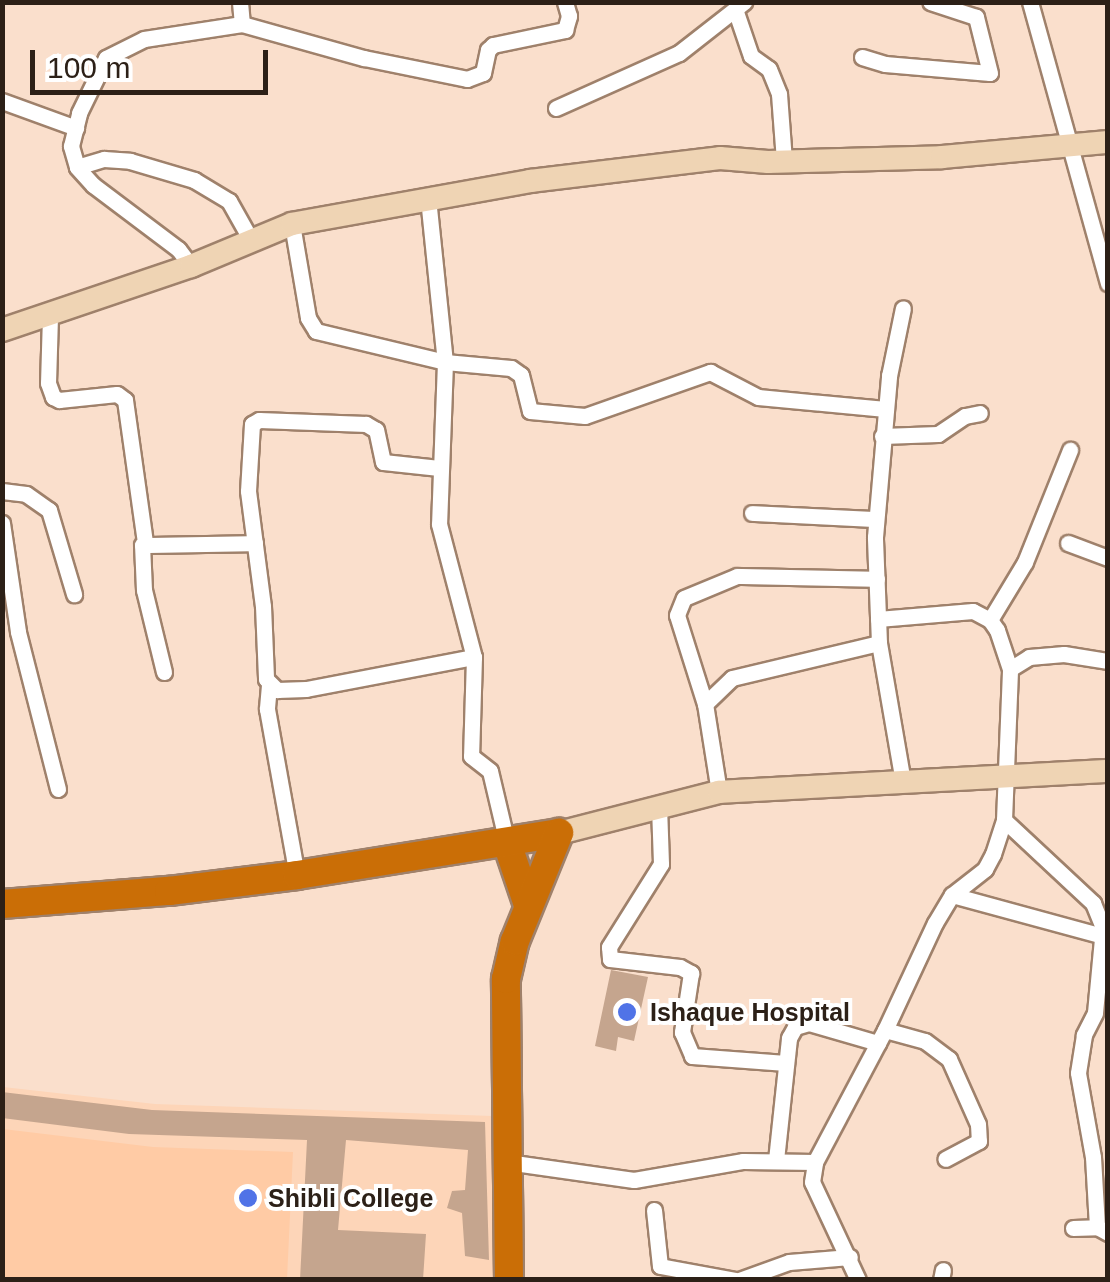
<!DOCTYPE html>
<html>
<head>
<meta charset="utf-8">
<style>
  body { margin:0 }
  #map { position:relative; width:1110px; height:1282px; overflow:hidden; background:#fadfcc; font-family:Arial,sans-serif }
  div>[style] { position:absolute }
  .built>* { inset:0; background:#fdd5b8 }
  .green>* { inset:0; background:#ffcba5 }
  .building>* { inset:0; background:#c5a58e }
  .roads { filter:drop-shadow(2px 0 #9f816b) drop-shadow(-2px 0 #9f816b) drop-shadow(0 2px #9f816b) drop-shadow(0 -2px #9f816b) }
  .street>* { height:15px; margin:-7.5px; padding:0 7.5px; transform-origin:7.5px; border-radius:7.5px; background:#fff }
  .secondary>* { height:22px; margin:-11px; padding:0 11px; transform-origin:11px; border-radius:11px; background:#efd4b4 }
  .highway>* { height:28px; margin:-14px; padding:0 14px; transform-origin:14px; border-radius:14px; background:#ca6e06 }
  .dots>* { width:28px; height:28px; translate:-50% -50%; box-sizing:border-box; border:5px solid #fff; border-radius:50% }
  span { translate:-50% -50%; white-space:nowrap; text-align:center; line-height:1.15; -webkit-text-stroke:8px #fff; paint-order:stroke }
  .poi-label { font-size:25px; color:#2c2017; font-weight:700 }
  .left { translate:0 -50%; text-align:left }
  .frame { position:absolute; inset:0; border:5px solid #2c2017; pointer-events:none }
  .scale { position:absolute; left:30px; top:50px; width:238px; height:45px; box-sizing:border-box; border:5px solid #2c2017; border-top:0; padding-left:12px; font-size:30px; line-height:35px; white-space:nowrap; color:#2c2017; -webkit-text-stroke:8px #fff; paint-order:stroke }
</style>
</head>
<body>
<div id="map">
  <div class="built">
    <div style="clip-path:polygon(3px 1087px,155px 1104px,492px 1116px,493px 1279px,3px 1279px)"></div>
  </div>
  <div class="green">
    <div style="clip-path:polygon(3px 1129px,153px 1147px,293px 1152px,287px 1279px,3px 1279px)"></div>
  </div>
  <div class="building">
    <div style="clip-path:polygon(611px 970px,648px 977px,634px 1041px,618px 1037px,616px 1051px,595px 1046px)"></div>
    <div style="clip-path:polygon(2px 1092px,152px 1110px,485px 1122px,489px 1260px,465px 1256px,462px 1213px,447px 1208px,452px 1191px,465px 1190px,468px 1150px,346px 1140px,338px 1230px,426px 1234px,423px 1280px,300px 1280px,307px 1140px,129px 1134px,2px 1118px)"></div>
  </div>
  <div class="roads">
    <div class="street">
      <div style="left:240px;top:2px;width:22px;rotate:85deg"></div>
      <div style="left:1030px;top:2px;width:292px;rotate:74.5deg"></div>
      <div style="left:736px;top:12px;width:46px;rotate:71.2deg"></div>
      <div style="left:751px;top:56px;width:22px;rotate:36deg"></div>
      <div style="left:769px;top:69px;width:27px;rotate:68deg"></div>
      <div style="left:779px;top:94px;width:67px;rotate:85.7deg"></div>
      <div style="left:862px;top:57px;width:24px;rotate:17deg"></div>
      <div style="left:885px;top:64px;width:105px;rotate:4.9deg"></div>
      <div style="left:990px;top:73px;width:58px;rotate:-104deg"></div>
      <div style="left:976px;top:17px;width:48px;rotate:-161.9deg"></div>
      <div style="left:2px;top:101px;width:79px;rotate:20deg"></div>
      <div style="left:556px;top:108px;width:135px;rotate:-24.1deg"></div>
      <div style="left:679px;top:53px;width:83px;rotate:-38.1deg"></div>
      <div style="left:77px;top:167px;width:28px;rotate:-17deg"></div>
      <div style="left:104px;top:159px;width:26px;rotate:4deg"></div>
      <div style="left:130px;top:161px;width:67px;rotate:16.5deg"></div>
      <div style="left:194px;top:180px;width:41px;rotate:31deg"></div>
      <div style="left:229px;top:201px;width:45px;rotate:60.6deg"></div>
      <div style="left:428px;top:198px;width:165px;rotate:84.1deg"></div>
      <div style="left:445px;top:362px;width:162px;rotate:92.1deg"></div>
      <div style="left:439px;top:524px;width:138px;rotate:75.3deg"></div>
      <div style="left:474px;top:657px;width:99px;rotate:91.7deg"></div>
      <div style="left:471px;top:756px;width:24px;rotate:38deg"></div>
      <div style="left:490px;top:771px;width:74px;rotate:76.7deg"></div>
      <div style="left:292px;top:224px;width:95px;rotate:80.3deg"></div>
      <div style="left:308px;top:318px;width:15px;rotate:58deg"></div>
      <div style="left:316px;top:331px;width:133px;rotate:13.5deg"></div>
      <div style="left:445px;top:362px;width:66px;rotate:5.2deg"></div>
      <div style="left:511px;top:368px;width:12px;rotate:35deg"></div>
      <div style="left:521px;top:375px;width:37px;rotate:76deg"></div>
      <div style="left:530px;top:411px;width:55px;rotate:5.2deg"></div>
      <div style="left:585px;top:416px;width:133px;rotate:-19.4deg"></div>
      <div style="left:710px;top:372px;width:54px;rotate:27.5deg"></div>
      <div style="left:758px;top:397px;width:128px;rotate:5.4deg"></div>
      <div style="left:191px;top:266px;width:21px;rotate:-127deg"></div>
      <div style="left:178px;top:249px;width:106px;rotate:-143deg"></div>
      <div style="left:93px;top:185px;width:24px;rotate:-132deg"></div>
      <div style="left:77px;top:167px;width:22px;rotate:-106deg"></div>
      <div style="left:71px;top:146px;width:34px;rotate:-76deg"></div>
      <div style="left:79px;top:113px;width:61px;rotate:-63.9deg"></div>
      <div style="left:106px;top:58px;width:42px;rotate:-26.6deg"></div>
      <div style="left:144px;top:39px;width:99px;rotate:-8.7deg"></div>
      <div style="left:242px;top:24px;width:127px;rotate:15.6deg"></div>
      <div style="left:364px;top:58px;width:105px;rotate:11.5deg"></div>
      <div style="left:467px;top:79px;width:17px;rotate:-21deg"></div>
      <div style="left:483px;top:73px;width:24px;rotate:-78deg"></div>
      <div style="left:488px;top:50px;width:7px;rotate:-45deg"></div>
      <div style="left:493px;top:45px;width:74px;rotate:-11.8deg"></div>
      <div style="left:565px;top:30px;width:15px;rotate:-74deg"></div>
      <div style="left:569px;top:16px;width:15px;rotate:-106deg"></div>
      <div style="left:50px;top:316px;width:67px;rotate:91.7deg"></div>
      <div style="left:48px;top:383px;width:15px;rotate:70deg"></div>
      <div style="left:53px;top:397px;width:7px;rotate:27deg"></div>
      <div style="left:59px;top:400px;width:58px;rotate:-5.9deg"></div>
      <div style="left:117px;top:394px;width:10px;rotate:37deg"></div>
      <div style="left:125px;top:400px;width:143px;rotate:82deg"></div>
      <div style="left:882px;top:436px;width:56px;rotate:-2deg"></div>
      <div style="left:938px;top:434px;width:32px;rotate:-34deg"></div>
      <div style="left:965px;top:416px;width:15px;rotate:-11deg"></div>
      <div style="left:439px;top:468px;width:56px;rotate:-173.9deg"></div>
      <div style="left:383px;top:462px;width:33px;rotate:-102deg"></div>
      <div style="left:376px;top:430px;width:12px;rotate:-149deg"></div>
      <div style="left:366px;top:424px;width:107px;rotate:-177.9deg"></div>
      <div style="left:259px;top:420px;width:8px;rotate:150deg"></div>
      <div style="left:252px;top:424px;width:67px;rotate:93.4deg"></div>
      <div style="left:248px;top:491px;width:116px;rotate:82.6deg"></div>
      <div style="left:263px;top:606px;width:73px;rotate:87.6deg"></div>
      <div style="left:266px;top:679px;width:16px;rotate:45deg"></div>
      <div style="left:277px;top:690px;width:29px;rotate:-2deg"></div>
      <div style="left:306px;top:689px;width:171px;rotate:-10.8deg"></div>
      <div style="left:2px;top:491px;width:24px;rotate:7deg"></div>
      <div style="left:26px;top:494px;width:28px;rotate:35deg"></div>
      <div style="left:49px;top:510px;width:88px;rotate:73.4deg"></div>
      <div style="left:752px;top:513px;width:124px;rotate:2.8deg"></div>
      <div style="left:2px;top:523px;width:110px;rotate:81.6deg"></div>
      <div style="left:18px;top:632px;width:162px;rotate:75.7deg"></div>
      <div style="left:1068px;top:543px;width:43px;rotate:20.6deg"></div>
      <div style="left:878px;top:619px;width:95px;rotate:-4.8deg"></div>
      <div style="left:973px;top:611px;width:19px;rotate:28deg"></div>
      <div style="left:990px;top:620px;width:12px;rotate:55deg"></div>
      <div style="left:997px;top:630px;width:41px;rotate:71.6deg"></div>
      <div style="left:990px;top:620px;width:68px;rotate:-58.9deg"></div>
      <div style="left:1025px;top:562px;width:121px;rotate:-68.1deg"></div>
      <div style="left:164px;top:672px;width:84px;rotate:-103.7deg"></div>
      <div style="left:144px;top:590px;width:45px;rotate:-92.5deg"></div>
      <div style="left:142px;top:545px;width:113px;rotate:-1deg"></div>
      <div style="left:269px;top:685px;width:24px;rotate:95deg"></div>
      <div style="left:267px;top:709px;width:169px;rotate:79.8deg"></div>
      <div style="left:705px;top:704px;width:37px;rotate:-44deg"></div>
      <div style="left:732px;top:678px;width:151px;rotate:-13.4deg"></div>
      <div style="left:903px;top:782px;width:141px;rotate:-99.8deg"></div>
      <div style="left:879px;top:643px;width:106px;rotate:-92.2deg"></div>
      <div style="left:875px;top:537px;width:162px;rotate:-85deg"></div>
      <div style="left:889px;top:376px;width:69px;rotate:-78.4deg"></div>
      <div style="left:719px;top:792px;width:89px;rotate:-99deg"></div>
      <div style="left:705px;top:704px;width:93px;rotate:-107.5deg"></div>
      <div style="left:677px;top:615px;width:18px;rotate:-68deg"></div>
      <div style="left:684px;top:598px;width:57px;rotate:-22.5deg"></div>
      <div style="left:737px;top:576px;width:140px;rotate:1.2deg"></div>
      <div style="left:659px;top:806px;width:58px;rotate:88deg"></div>
      <div style="left:661px;top:864px;width:98px;rotate:122.1deg"></div>
      <div style="left:609px;top:947px;width:12px;rotate:85deg"></div>
      <div style="left:610px;top:959px;width:70px;rotate:6.5deg"></div>
      <div style="left:680px;top:967px;width:13px;rotate:29deg"></div>
      <div style="left:691px;top:973px;width:60px;rotate:98.7deg"></div>
      <div style="left:682px;top:1032px;width:26px;rotate:67deg"></div>
      <div style="left:692px;top:1056px;width:94px;rotate:4.3deg"></div>
      <div style="left:1004px;top:820px;width:122px;rotate:43deg"></div>
      <div style="left:1093px;top:903px;width:27px;rotate:68deg"></div>
      <div style="left:1103px;top:928px;width:85px;rotate:95.4deg"></div>
      <div style="left:1095px;top:1013px;width:25px;rotate:117deg"></div>
      <div style="left:1084px;top:1035px;width:38px;rotate:99deg"></div>
      <div style="left:1078px;top:1073px;width:85px;rotate:79.9deg"></div>
      <div style="left:1093px;top:1157px;width:70px;rotate:86.7deg"></div>
      <div style="left:952px;top:895px;width:156px;rotate:15.2deg"></div>
      <div style="left:885px;top:1030px;width:41px;rotate:15.4deg"></div>
      <div style="left:925px;top:1041px;width:30px;rotate:37deg"></div>
      <div style="left:949px;top:1059px;width:71px;rotate:66deg"></div>
      <div style="left:978px;top:1124px;width:17px;rotate:87deg"></div>
      <div style="left:979px;top:1141px;width:38px;rotate:152deg"></div>
      <div style="left:776px;top:1160px;width:123px;rotate:-83.9deg"></div>
      <div style="left:789px;top:1038px;width:13px;rotate:-61deg"></div>
      <div style="left:795px;top:1027px;width:15px;rotate:-16deg"></div>
      <div style="left:809px;top:1023px;width:72px;rotate:16.2deg"></div>
      <div style="left:507px;top:1162px;width:128px;rotate:8.1deg"></div>
      <div style="left:634px;top:1180px;width:111px;rotate:-9.9deg"></div>
      <div style="left:743px;top:1161px;width:72px;rotate:0.8deg"></div>
      <div style="left:654px;top:1210px;width:56px;rotate:83.9deg"></div>
      <div style="left:660px;top:1266px;width:76px;rotate:10.6deg"></div>
      <div style="left:1073px;top:1228px;width:24px;rotate:-2deg"></div>
      <div style="left:1097px;top:1227px;width:13px;rotate:29deg"></div>
      <div style="left:739px;top:1280px;width:53px;rotate:-19.8deg"></div>
      <div style="left:789px;top:1262px;width:61px;rotate:-4.7deg"></div>
      <div style="left:858px;top:1280px;width:108px;rotate:-115.1deg"></div>
      <div style="left:812px;top:1182px;width:20px;rotate:-81deg"></div>
      <div style="left:815px;top:1162px;width:149px;rotate:-62.1deg"></div>
      <div style="left:885px;top:1030px;width:118px;rotate:-65deg"></div>
      <div style="left:935px;top:923px;width:33px;rotate:-59deg"></div>
      <div style="left:952px;top:895px;width:42px;rotate:-38.2deg"></div>
      <div style="left:985px;top:869px;width:17px;rotate:-62deg"></div>
      <div style="left:993px;top:854px;width:36px;rotate:-72deg"></div>
      <div style="left:1004px;top:820px;width:151px;rotate:-87.7deg"></div>
      <div style="left:1010px;top:669px;width:22px;rotate:-32deg"></div>
      <div style="left:1029px;top:657px;width:35px;rotate:-5deg"></div>
      <div style="left:1064px;top:654px;width:45px;rotate:9deg"></div>
      <div style="left:941px;top:1280px;width:10px;rotate:-79deg"></div>
    </div>
    <div class="secondary">
      <div style="left:2px;top:330px;width:200px;rotate:-18.7deg"></div>
      <div style="left:191px;top:266px;width:109px;rotate:-22.6deg"></div>
      <div style="left:292px;top:224px;width:242px;rotate:-10.2deg"></div>
      <div style="left:530px;top:181px;width:191px;rotate:-6.9deg"></div>
      <div style="left:720px;top:158px;width:48px;rotate:4.8deg"></div>
      <div style="left:768px;top:162px;width:174px;rotate:-1.6deg"></div>
      <div style="left:942px;top:157px;width:167px;rotate:-5.2deg"></div>
      <div style="left:559px;top:833px;width:165px;rotate:-14.4deg"></div>
      <div style="left:719px;top:792px;width:390px;rotate:-3.1deg"></div>
    </div>
    <div class="highway">
      <div style="left:507px;top:843px;width:65px;rotate:71.3deg"></div>
      <div style="left:2px;top:904px;width:168px;rotate:-4.5deg"></div>
      <div style="left:169px;top:891px;width:129px;rotate:-7.1deg"></div>
      <div style="left:297px;top:875px;width:265px;rotate:-9.1deg"></div>
      <div style="left:509px;top:1280px;width:301px;rotate:-90.6deg"></div>
      <div style="left:506px;top:979px;width:39px;rotate:-77deg"></div>
      <div style="left:515px;top:941px;width:117px;rotate:-67.8deg"></div>
    </div>
  </div>
  <div class="dots">
    <div style="left:627px;top:1012px;background:#5073e7"></div>
    <div style="left:248px;top:1198px;background:#5073e7"></div>
  </div>
  <div class="poi-label">
    <span class="left" style="left:650px;top:1012px">Ishaque Hospital</span>
    <span class="left" style="left:268px;top:1198px">Shibli College</span>
  </div>
  <div class="frame"></div>
  <div class="scale">100 m</div>
</div>
</body>
</html>
